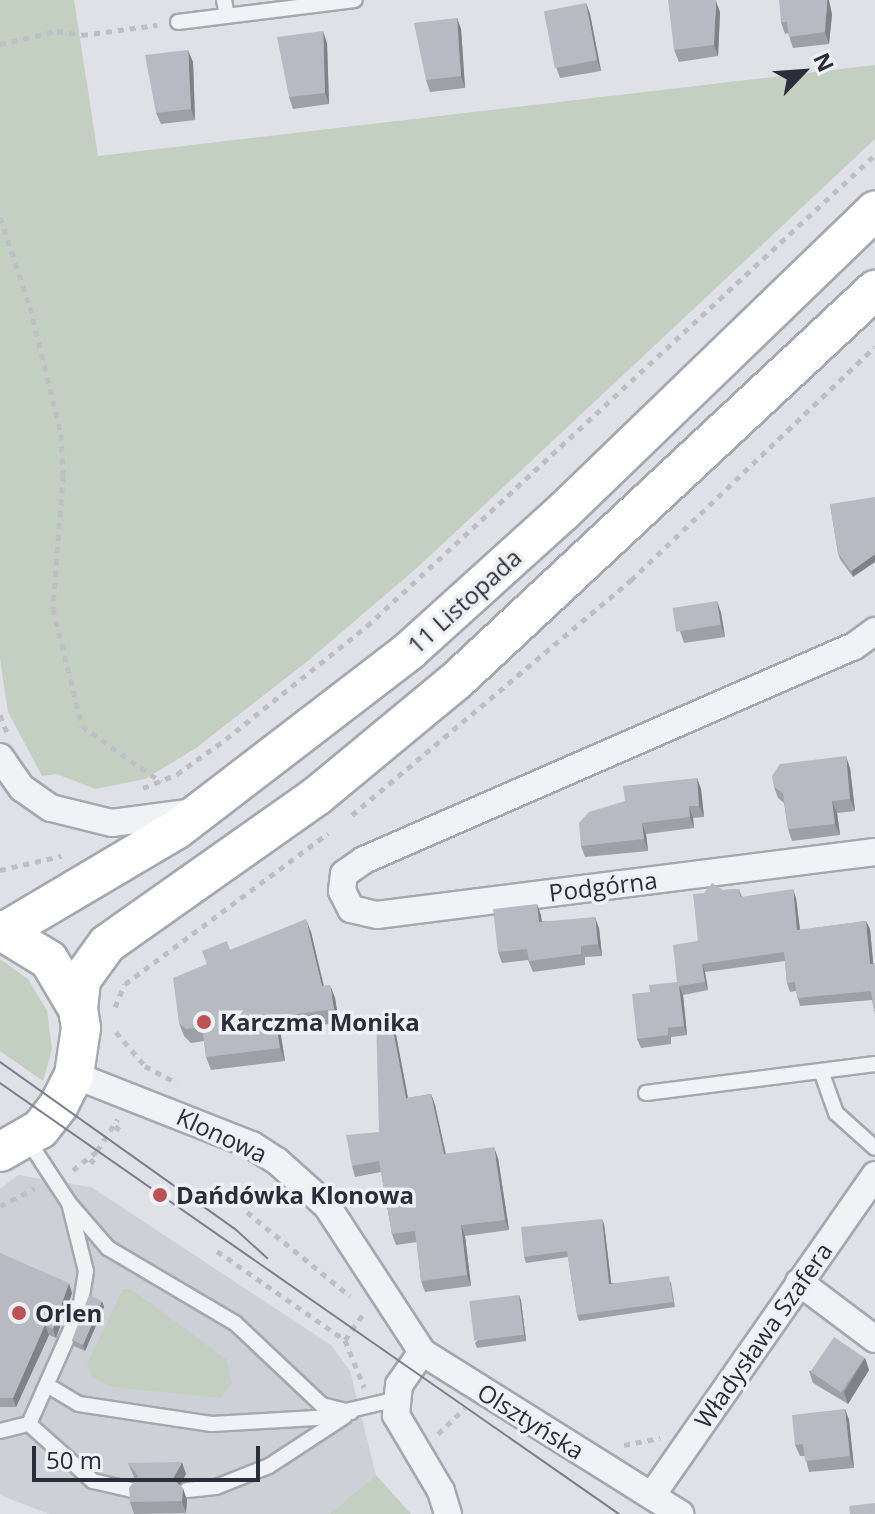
<!DOCTYPE html>
<html>
<head>
<meta charset="utf-8">
<style>
  body { margin:0 }
  #map { position:relative; width:875px; height:1514px; overflow:hidden; background:#dfe1e6; font-family:"Open Sans",sans-serif }
  div>[style] { position:absolute }
  .built>* { inset:0; background:#cdd0d7 }
  .green>* { inset:0; background:#c3cfc1 }
  .path>* { height:5px; margin-top:-2.5px; transform-origin:0; background:repeating-linear-gradient(90deg,#bdbfc5 0 6px,transparent 0 12px) }
  .roads { filter:drop-shadow(2px 0 #a5a8af) drop-shadow(-2px 0 #a5a8af) drop-shadow(0 2px #a5a8af) drop-shadow(0 -2px #a5a8af) }
  .lane>* { height:14px; margin:-7px; padding:0 7px; transform-origin:7px; border-radius:7px; background:#f1f2f5 }
  .street>* { height:26px; margin:-13px; padding:0 13px; transform-origin:13px; border-radius:13px; background:#f1f2f5 }
  .secondary>* { height:38px; margin:-19px; padding:0 19px; transform-origin:19px; border-radius:19px; background:#fff }
  .tram>* { height:2px; margin:-1px; padding:0 1px; transform-origin:1px; border-radius:1px; background:#7a7f8e }
  .wall>* { inset:0; background:#9da0a7 }
  .shaded-wall>* { inset:0; background:#808288 }
  .building>* { inset:0; background:#b7bac2; transform-origin:0 0 }
  .dots>* { width:22px; height:22px; translate:-50% -50%; box-sizing:border-box; border:4px solid #eef0f4; border-radius:50% }
  span { translate:-50% -50%; white-space:nowrap; text-align:center; line-height:1.15; -webkit-text-stroke:7px #eef0f4; paint-order:stroke }
  .street-label { font-size:24px; color:#2a2e3b }
  .poi-label { font-size:24px; color:#2a2e3b; font-weight:700 }
  .left { translate:0 -50%; text-align:left }
  .north { position:absolute; left:763px; top:32px; width:80px; height:80px; -webkit-text-stroke:6px #eef0f4; paint-order:stroke; rotate:65deg; font-size:22px; font-weight:700; line-height:32px; text-align:center; color:#2a2e3b }
  .north::after { content:''; display:block; margin:auto; width:28px; height:36px; background:#2a2e3b; clip-path:polygon(50% 0,100% 100%,50% 72%,0 100%) }
  .scale { position:absolute; left:32px; top:1446px; width:228px; height:36px; box-sizing:border-box; border:4px solid #2a2e3b; border-top:0; padding-left:10px; font-size:24px; line-height:28px; white-space:nowrap; color:#2a2e3b; -webkit-text-stroke:6px #eef0f4; paint-order:stroke }
</style>
</head>
<body>
<div id="map">
  <div class="built">
    <div style="clip-path:polygon(18px 1175px,91px 1187px,331px 1345px,350px 1371px,376px 1475px,330px 1514px,49px 1514px,0 1495px,0 1189px)"></div>
  </div>
  <div class="green">
    <div style="clip-path:polygon(0 0,74px 0,98px 156px,875px 65px,875px 139px,418px 567px,309px 660px,196px 748px,145px 779px,95px 789px,57px 774px,42px 776px,8px 712px,0 659px)"></div>
    <div style="clip-path:polygon(0 959px,28px 979px,47px 1011px,52px 1049px,43px 1081px,0 1051px)"></div>
    <div style="clip-path:polygon(123px 1289px,131px 1289px,226px 1359px,232px 1383px,221px 1398px,113px 1387px,92px 1377px,87px 1364px)"></div>
    <div style="clip-path:polygon(376px 1475px,411px 1514px,330px 1514px)"></div>
  </div>
  <div class="path">
    <div style="left:0;top:44px;width:58px;rotate:-12.8deg"></div>
    <div style="left:57px;top:31px;width:25px;rotate:9deg"></div>
    <div style="left:82px;top:35px;width:76px;rotate:-7.6deg"></div>
    <div style="left:0;top:217px;width:95px;rotate:71.6deg"></div>
    <div style="left:30px;top:307px;width:131px;rotate:76.3deg"></div>
    <div style="left:61px;top:434px;width:41px;rotate:87.2deg"></div>
    <div style="left:63px;top:475px;width:134px;rotate:94.3deg"></div>
    <div style="left:53px;top:609px;width:121px;rotate:76.1deg"></div>
    <div style="left:82px;top:726px;width:97px;rotate:35.3deg"></div>
    <div style="left:0;top:715px;width:18px;rotate:68deg"></div>
    <div style="left:143px;top:788px;width:37px;rotate:-22deg"></div>
    <div style="left:177px;top:774px;width:60px;rotate:-35.5deg"></div>
    <div style="left:226px;top:739px;width:181px;rotate:-38.7deg"></div>
    <div style="left:367px;top:626px;width:693px;rotate:-42.84deg"></div>
    <div style="left:352px;top:815px;width:365px;rotate:-40.1deg"></div>
    <div style="left:631px;top:580px;width:337px;rotate:-43.7deg"></div>
    <div style="left:0;top:870px;width:63px;rotate:-12.9deg"></div>
    <div style="left:115px;top:1007px;width:25px;rotate:-67deg"></div>
    <div style="left:125px;top:984px;width:253px;rotate:-36.6deg"></div>
    <div style="left:116px;top:1032px;width:45px;rotate:49.5deg"></div>
    <div style="left:145px;top:1066px;width:36px;rotate:28deg"></div>
    <div style="left:115px;top:1126px;width:11px;rotate:41deg"></div>
    <div style="left:90px;top:1159px;width:12px;rotate:42deg"></div>
    <div style="left:73px;top:1170px;width:31px;rotate:-38deg"></div>
    <div style="left:97px;top:1151px;width:38px;rotate:-57deg"></div>
    <div style="left:0;top:1206px;width:39px;rotate:-27deg"></div>
    <div style="left:247px;top:1212px;width:133px;rotate:39.2deg"></div>
    <div style="left:217px;top:1251px;width:156px;rotate:34.8deg"></div>
    <div style="left:345px;top:1340px;width:51px;rotate:68deg"></div>
    <div style="left:345px;top:1340px;width:35px;rotate:-55deg"></div>
    <div style="left:438px;top:1434px;width:37px;rotate:-44deg"></div>
    <div style="left:624px;top:1445px;width:37px;rotate:-11deg"></div>
  </div>
  <div class="roads">
    <div class="lane">
      <div style="left:224px;top:0;width:16px;rotate:79deg"></div>
      <div style="left:178px;top:22px;width:178px;rotate:-7.1deg"></div>
      <div style="left:821px;top:1071px;width:45px;rotate:70.3deg"></div>
      <div style="left:836px;top:1113px;width:52px;rotate:41.9deg"></div>
      <div style="left:646px;top:1093px;width:231px;rotate:-7.2deg"></div>
      <div style="left:27px;top:1139px;width:77px;rotate:56.7deg"></div>
      <div style="left:69px;top:1203px;width:70px;rotate:76deg"></div>
      <div style="left:86px;top:1271px;width:38px;rotate:99deg"></div>
      <div style="left:80px;top:1309px;width:126px;rotate:113.9deg"></div>
      <div style="left:69px;top:1203px;width:60px;rotate:49.1deg"></div>
      <div style="left:108px;top:1248px;width:147px;rotate:30.6deg"></div>
      <div style="left:235px;top:1323px;width:120px;rotate:43.3deg"></div>
      <div style="left:322px;top:1405px;width:30px;rotate:14deg"></div>
      <div style="left:47px;top:1385px;width:37px;rotate:31deg"></div>
      <div style="left:79px;top:1404px;width:134px;rotate:8.6deg"></div>
      <div style="left:212px;top:1424px;width:104px;rotate:-3.3deg"></div>
      <div style="left:316px;top:1418px;width:79px;rotate:-13.2deg"></div>
      <div style="left:29px;top:1424px;width:86px;rotate:41.7deg"></div>
      <div style="left:93px;top:1481px;width:40px;rotate:13deg"></div>
      <div style="left:0;top:1431px;width:30px;rotate:-14deg"></div>
      <div style="left:187px;top:1490px;width:29px;rotate:-6deg"></div>
      <div style="left:216px;top:1487px;width:57px;rotate:-21.6deg"></div>
      <div style="left:269px;top:1466px;width:90px;rotate:-33.2deg"></div>
    </div>
    <div class="street">
      <div style="left:875px;top:631px;width:26px;rotate:144deg"></div>
      <div style="left:854px;top:646px;width:535px;rotate:156.41deg"></div>
      <div style="left:364px;top:860px;width:24px;rotate:145deg"></div>
      <div style="left:344px;top:874px;width:17px;rotate:97deg"></div>
      <div style="left:342px;top:891px;width:20px;rotate:63deg"></div>
      <div style="left:351px;top:909px;width:27px;rotate:13deg"></div>
      <div style="left:377px;top:915px;width:502px;rotate:-7.21deg"></div>
      <div style="left:0;top:757px;width:38px;rotate:55deg"></div>
      <div style="left:22px;top:788px;width:35px;rotate:35deg"></div>
      <div style="left:51px;top:808px;width:63px;rotate:13.8deg"></div>
      <div style="left:112px;top:823px;width:82px;rotate:-7.7deg"></div>
      <div style="left:74px;top:1075px;width:191px;rotate:21.5deg"></div>
      <div style="left:252px;top:1145px;width:30px;rotate:33deg"></div>
      <div style="left:277px;top:1161px;width:67px;rotate:42deg"></div>
      <div style="left:327px;top:1206px;width:174px;rotate:56.9deg"></div>
      <div style="left:422px;top:1352px;width:305px;rotate:32.1deg"></div>
      <div style="left:799px;top:1282px;width:95px;rotate:36.9deg"></div>
      <div style="left:422px;top:1352px;width:40px;rotate:124.9deg"></div>
      <div style="left:399px;top:1385px;width:30px;rotate:96deg"></div>
      <div style="left:396px;top:1415px;width:88px;rotate:59.4deg"></div>
      <div style="left:441px;top:1491px;width:24px;rotate:73deg"></div>
      <div style="left:652px;top:1495px;width:390px;rotate:-55.1deg"></div>
    </div>
    <div class="secondary">
      <div style="left:0;top:930px;width:57px;rotate:31.5deg"></div>
      <div style="left:49px;top:960px;width:57px;rotate:59.4deg"></div>
      <div style="left:78px;top:1009px;width:19px;rotate:81deg"></div>
      <div style="left:81px;top:1028px;width:48px;rotate:98.5deg"></div>
      <div style="left:74px;top:1075px;width:34px;rotate:117deg"></div>
      <div style="left:59px;top:1105px;width:31px;rotate:128deg"></div>
      <div style="left:40px;top:1129px;width:46px;rotate:150.1deg"></div>
      <div style="left:5px;top:931px;width:199px;rotate:-30.6deg"></div>
      <div style="left:176px;top:830px;width:294px;rotate:-37.5deg"></div>
      <div style="left:409px;top:651px;width:207px;rotate:-42.1deg"></div>
      <div style="left:563px;top:512px;width:434px;rotate:-44deg"></div>
      <div style="left:78px;top:1009px;width:29px;rotate:-84deg"></div>
      <div style="left:81px;top:980px;width:44px;rotate:-54.2deg"></div>
      <div style="left:107px;top:944px;width:258px;rotate:-35.2deg"></div>
      <div style="left:318px;top:795px;width:180px;rotate:-39.6deg"></div>
      <div style="left:457px;top:680px;width:572px;rotate:-43.02deg"></div>
    </div>
  </div>
  <div class="tram">
    <div style="left:0;top:1062px;width:287px;rotate:35.4deg"></div>
    <div style="left:234px;top:1228px;width:45px;rotate:42.3deg"></div>
    <div style="left:0;top:1083px;width:754px;rotate:34.85deg"></div>
  </div>
  <div class="wall">
    <div style="clip-path:polygon(586px 3px,590px 14px,601px 71px,560px 78px,556px 67px)"></div>
    <div style="clip-path:polygon(720px 12px,718px 56px,679px 62px,674px 50px)"></div>
    <div style="clip-path:polygon(832px 14px,829px 44px,793px 48px,788px 33px,785px 34px,781px 22px)"></div>
    <div style="clip-path:polygon(457px 18px,461px 29px,465px 88px,430px 92px,426px 80px)"></div>
    <div style="clip-path:polygon(327px 43px,329px 104px,293px 109px,289px 97px)"></div>
    <div style="clip-path:polygon(193px 62px,195px 120px,161px 124px,156px 113px)"></div>
    <div style="clip-path:polygon(830px 504px,853px 577px,840px 559px,838px 553px)"></div>
    <div style="clip-path:polygon(717px 601px,721px 613px,725px 637px,684px 643px,680px 631px)"></div>
    <div style="clip-path:polygon(850px 768px,855px 811px,837px 813px,840px 835px,792px 841px,788px 829px,784px 803px,778px 798px,774px 787px)"></div>
    <div style="clip-path:polygon(697px 778px,701px 789px,704px 817px,693px 818px,694px 828px,646px 834px,648px 851px,585px 857px,581px 846px,625px 801px)"></div>
    <div style="clip-path:polygon(739px 889px,742px 897px,796px 898px,800px 930px,866px 921px,870px 929px,873px 963px,875px 963px,875px 1014px,872px 1000px,800px 1006px,796px 991px,790px 992px,787px 983px,785px 961px,705px 972px,708px 990px,683px 995px,687px 1035px,671px 1037px,671px 1044px,641px 1048px,637px 1039px,650px 992px,677px 982px,723px 890px)"></div>
    <div style="clip-path:polygon(537px 904px,542px 921px,599px 928px,602px 956px,585px 957px,585px 965px,533px 972px,528px 960px,502px 963px,498px 952px)"></div>
    <div style="clip-path:polygon(311px 932px,323px 986px,335px 998px,339px 1023px,280px 1030px,285px 1061px,211px 1070px,206px 1057px,204px 1041px,191px 1043px,184px 1036px,179px 1023px,207px 964px,230px 950px)"></div>
    <div style="clip-path:polygon(394px 1024px,408px 1098px,431px 1094px,435px 1105px,446px 1154px,498px 1158px,509px 1230px,465px 1236px,471px 1286px,425px 1292px,421px 1281px,417px 1242px,396px 1245px,392px 1234px,381px 1172px,355px 1177px,352px 1166px,379px 1132px)"></div>
    <div style="clip-path:polygon(604px 1224px,611px 1283px,671px 1282px,675px 1307px,579px 1321px,577px 1315px,568px 1257px,526px 1263px,524px 1257px)"></div>
    <div style="clip-path:polygon(0 1253px,72px 1293px,56px 1338px,49px 1335px,16px 1407px,0 1407px)"></div>
    <div style="clip-path:polygon(519px 1295px,521px 1301px,526px 1341px,477px 1348px,475px 1343px)"></div>
    <div style="clip-path:polygon(104px 1307px,85px 1351px,74px 1346px,72px 1340px)"></div>
    <div style="clip-path:polygon(865px 1358px,869px 1370px,848px 1404px,813px 1383px,809px 1371px)"></div>
    <div style="clip-path:polygon(845px 1409px,849px 1420px,854px 1468px,809px 1472px,805px 1456px,800px 1456px,795px 1445px)"></div>
    <div style="clip-path:polygon(128px 1463px,186px 1474px,180px 1485px,187px 1500px,186px 1513px,134px 1514px,130px 1502px,135px 1479px)"></div>
  </div>
  <div class="shaded-wall">
    <div style="clip-path:polygon(827px 0,829px 0,832px 14px,829px 44px,825px 32px)"></div>
    <div style="clip-path:polygon(716px 1px,720px 12px,718px 56px,714px 45px)"></div>
    <div style="clip-path:polygon(586px 3px,590px 14px,601px 71px,597px 60px)"></div>
    <div style="clip-path:polygon(457px 18px,461px 29px,465px 88px,461px 76px)"></div>
    <div style="clip-path:polygon(323px 31px,327px 43px,329px 104px,325px 93px)"></div>
    <div style="clip-path:polygon(188px 50px,193px 62px,195px 120px,191px 109px)"></div>
    <div style="clip-path:polygon(875px 554px,875px 562px,853px 577px,851px 571px)"></div>
    <div style="clip-path:polygon(717px 601px,721px 613px,725px 637px,721px 625px)"></div>
    <div style="clip-path:polygon(846px 756px,850px 768px,855px 811px,850px 799px)"></div>
    <div style="clip-path:polygon(697px 778px,701px 789px,704px 817px,699px 806px)"></div>
    <div style="clip-path:polygon(832px 801px,837px 813px,840px 835px,835px 824px)"></div>
    <div style="clip-path:polygon(689px 806px,693px 818px,694px 828px,690px 817px)"></div>
    <div style="clip-path:polygon(642px 823px,646px 834px,648px 851px,644px 839px)"></div>
    <div style="clip-path:polygon(793px 889px,796px 898px,801px 939px,797px 930px)"></div>
    <div style="clip-path:polygon(537px 904px,541px 915px,543px 933px,539px 922px)"></div>
    <div style="clip-path:polygon(595px 917px,599px 928px,602px 956px,598px 944px)"></div>
    <div style="clip-path:polygon(306px 919px,311px 932px,327px 999px,322px 986px)"></div>
    <div style="clip-path:polygon(866px 921px,870px 929px,874px 972px,870px 964px)"></div>
    <div style="clip-path:polygon(702px 964px,705px 972px,708px 990px,705px 982px)"></div>
    <div style="clip-path:polygon(330px 985px,335px 998px,339px 1023px,334px 1009px)"></div>
    <div style="clip-path:polygon(679px 986px,683px 995px,687px 1035px,684px 1026px)"></div>
    <div style="clip-path:polygon(390px 1014px,394px 1024px,410px 1109px,406px 1098px)"></div>
    <div style="clip-path:polygon(275px 1017px,280px 1030px,285px 1061px,280px 1048px)"></div>
    <div style="clip-path:polygon(431px 1094px,435px 1105px,448px 1165px,444px 1154px)"></div>
    <div style="clip-path:polygon(494px 1147px,498px 1158px,509px 1230px,505px 1220px)"></div>
    <div style="clip-path:polygon(602px 1219px,604px 1224px,612px 1289px,609px 1284px)"></div>
    <div style="clip-path:polygon(461px 1225px,465px 1236px,471px 1286px,467px 1275px)"></div>
    <div style="clip-path:polygon(69px 1283px,72px 1293px,56px 1338px,53px 1329px)"></div>
    <div style="clip-path:polygon(519px 1295px,521px 1301px,526px 1341px,524px 1335px)"></div>
    <div style="clip-path:polygon(102px 1301px,104px 1307px,85px 1351px,83px 1345px)"></div>
    <div style="clip-path:polygon(45px 1325px,49px 1335px,16px 1407px,13px 1398px)"></div>
    <div style="clip-path:polygon(865px 1358px,869px 1370px,848px 1404px,844px 1392px)"></div>
    <div style="clip-path:polygon(845px 1409px,849px 1420px,854px 1468px,850px 1456px)"></div>
    <div style="clip-path:polygon(182px 1462px,186px 1474px,177px 1490px,173px 1479px)"></div>
    <div style="clip-path:polygon(183px 1488px,187px 1500px,186px 1513px,182px 1501px)"></div>
  </div>
  <div class="building">
    <div style="clip-path:polygon(668px 0,716px 0,714px 45px,674px 50px)"></div>
    <div style="clip-path:polygon(779px 0,827px 0,825px 32px,789px 37px,787px 22px,781px 22px)"></div>
    <div style="left:586px;top:3px;width:58px;height:43px;rotate:79deg"></div>
    <div style="clip-path:polygon(457px 18px,461px 76px,426px 80px,414px 23px)"></div>
    <div style="clip-path:polygon(323px 31px,325px 93px,289px 97px,277px 37px)"></div>
    <div style="clip-path:polygon(188px 50px,191px 109px,156px 113px,145px 55px)"></div>
    <div style="clip-path:polygon(875px 497px,875px 554px,851px 571px,838px 553px,830px 504px)"></div>
    <div style="left:717px;top:601px;width:24px;height:45px;rotate:81deg"></div>
    <div style="clip-path:polygon(846px 756px,850px 799px,832px 801px,835px 824px,788px 829px,783px 793px,774px 787px,772px 776px,780px 764px)"></div>
    <div style="clip-path:polygon(697px 778px,699px 806px,689px 806px,690px 817px,642px 823px,644px 839px,581px 846px,579px 823px,589px 812px,625px 801px,623px 786px)"></div>
    <div style="clip-path:polygon(712px 883px,723px 890px,739px 889px,740px 897px,793px 889px,797px 930px,866px 921px,870px 964px,875px 963px,875px 1010px,874px 1010px,871px 991px,797px 998px,795px 982px,787px 983px,784px 952px,702px 964px,705px 982px,679px 986px,684px 1026px,668px 1028px,668px 1035px,637px 1039px,632px 994px,650px 992px,649px 985px,677px 982px,673px 945px,698px 941px,693px 894px,704px 893px)"></div>
    <div style="clip-path:polygon(537px 904px,539px 922px,595px 917px,598px 944px,581px 946px,581px 954px,529px 961px,527px 949px,498px 952px,493px 909px)"></div>
    <div style="clip-path:polygon(306px 919px,322px 986px,330px 985px,334px 1009px,275px 1017px,280px 1048px,206px 1057px,202px 1027px,186px 1029px,179px 1023px,173px 978px,207px 964px,202px 951px,227px 941px,230px 950px)"></div>
    <div style="clip-path:polygon(390px 1014px,406px 1098px,431px 1094px,444px 1154px,494px 1147px,505px 1220px,461px 1225px,467px 1275px,421px 1281px,415px 1231px,392px 1234px,379px 1161px,352px 1166px,346px 1135px,379px 1132px,376px 1015px)"></div>
    <div style="clip-path:polygon(602px 1219px,609px 1284px,669px 1276px,673px 1302px,577px 1315px,567px 1251px,524px 1257px,521px 1227px)"></div>
    <div style="clip-path:polygon(0 1253px,69px 1283px,53px 1329px,45px 1325px,13px 1398px,0 1398px)"></div>
    <div style="clip-path:polygon(89px 1295px,102px 1301px,83px 1345px,72px 1340px)"></div>
    <div style="left:519px;top:1295px;width:40px;height:50px;rotate:83deg"></div>
    <div style="left:834px;top:1337px;width:37px;height:42px;rotate:34deg"></div>
    <div style="clip-path:polygon(845px 1409px,850px 1456px,805px 1461px,803px 1444px,795px 1445px,792px 1415px)"></div>
    <div style="clip-path:polygon(182px 1462px,173px 1479px,183px 1488px,182px 1501px,130px 1502px,129px 1488px,138px 1476px,128px 1463px)"></div>
    <div style="clip-path:polygon(875px 1503px,875px 1514px,850px 1514px,849px 1506px)"></div>
  </div>
  <div class="dots">
    <div style="left:204px;top:1022px;background:#bd5255"></div>
    <div style="left:160px;top:1195px;background:#bd5255"></div>
    <div style="left:19px;top:1313px;background:#bd5255"></div>
  </div>
  <div class="street-label">
    <span style="left:464px;top:601px;rotate:-42deg">11 Listopada</span>
    <span style="left:603px;top:886px;rotate:-7deg">Podgórna</span>
    <span style="left:222px;top:1135px;rotate:25deg">Klonowa</span>
    <span style="left:763px;top:1335px;rotate:-55deg">Władysława Szafera</span>
    <span style="left:531px;top:1421px;rotate:32deg">Olsztyńska</span>
  </div>
  <div class="poi-label">
    <span class="left" style="left:220px;top:1022px">Karczma Monika</span>
    <span class="left" style="left:176px;top:1195px">Dańdówka Klonowa</span>
    <span class="left" style="left:35px;top:1313px">Orlen</span>
  </div>
  <div class="north">N</div>
  <div class="scale">50 m</div>
</div>
</body>
</html>
